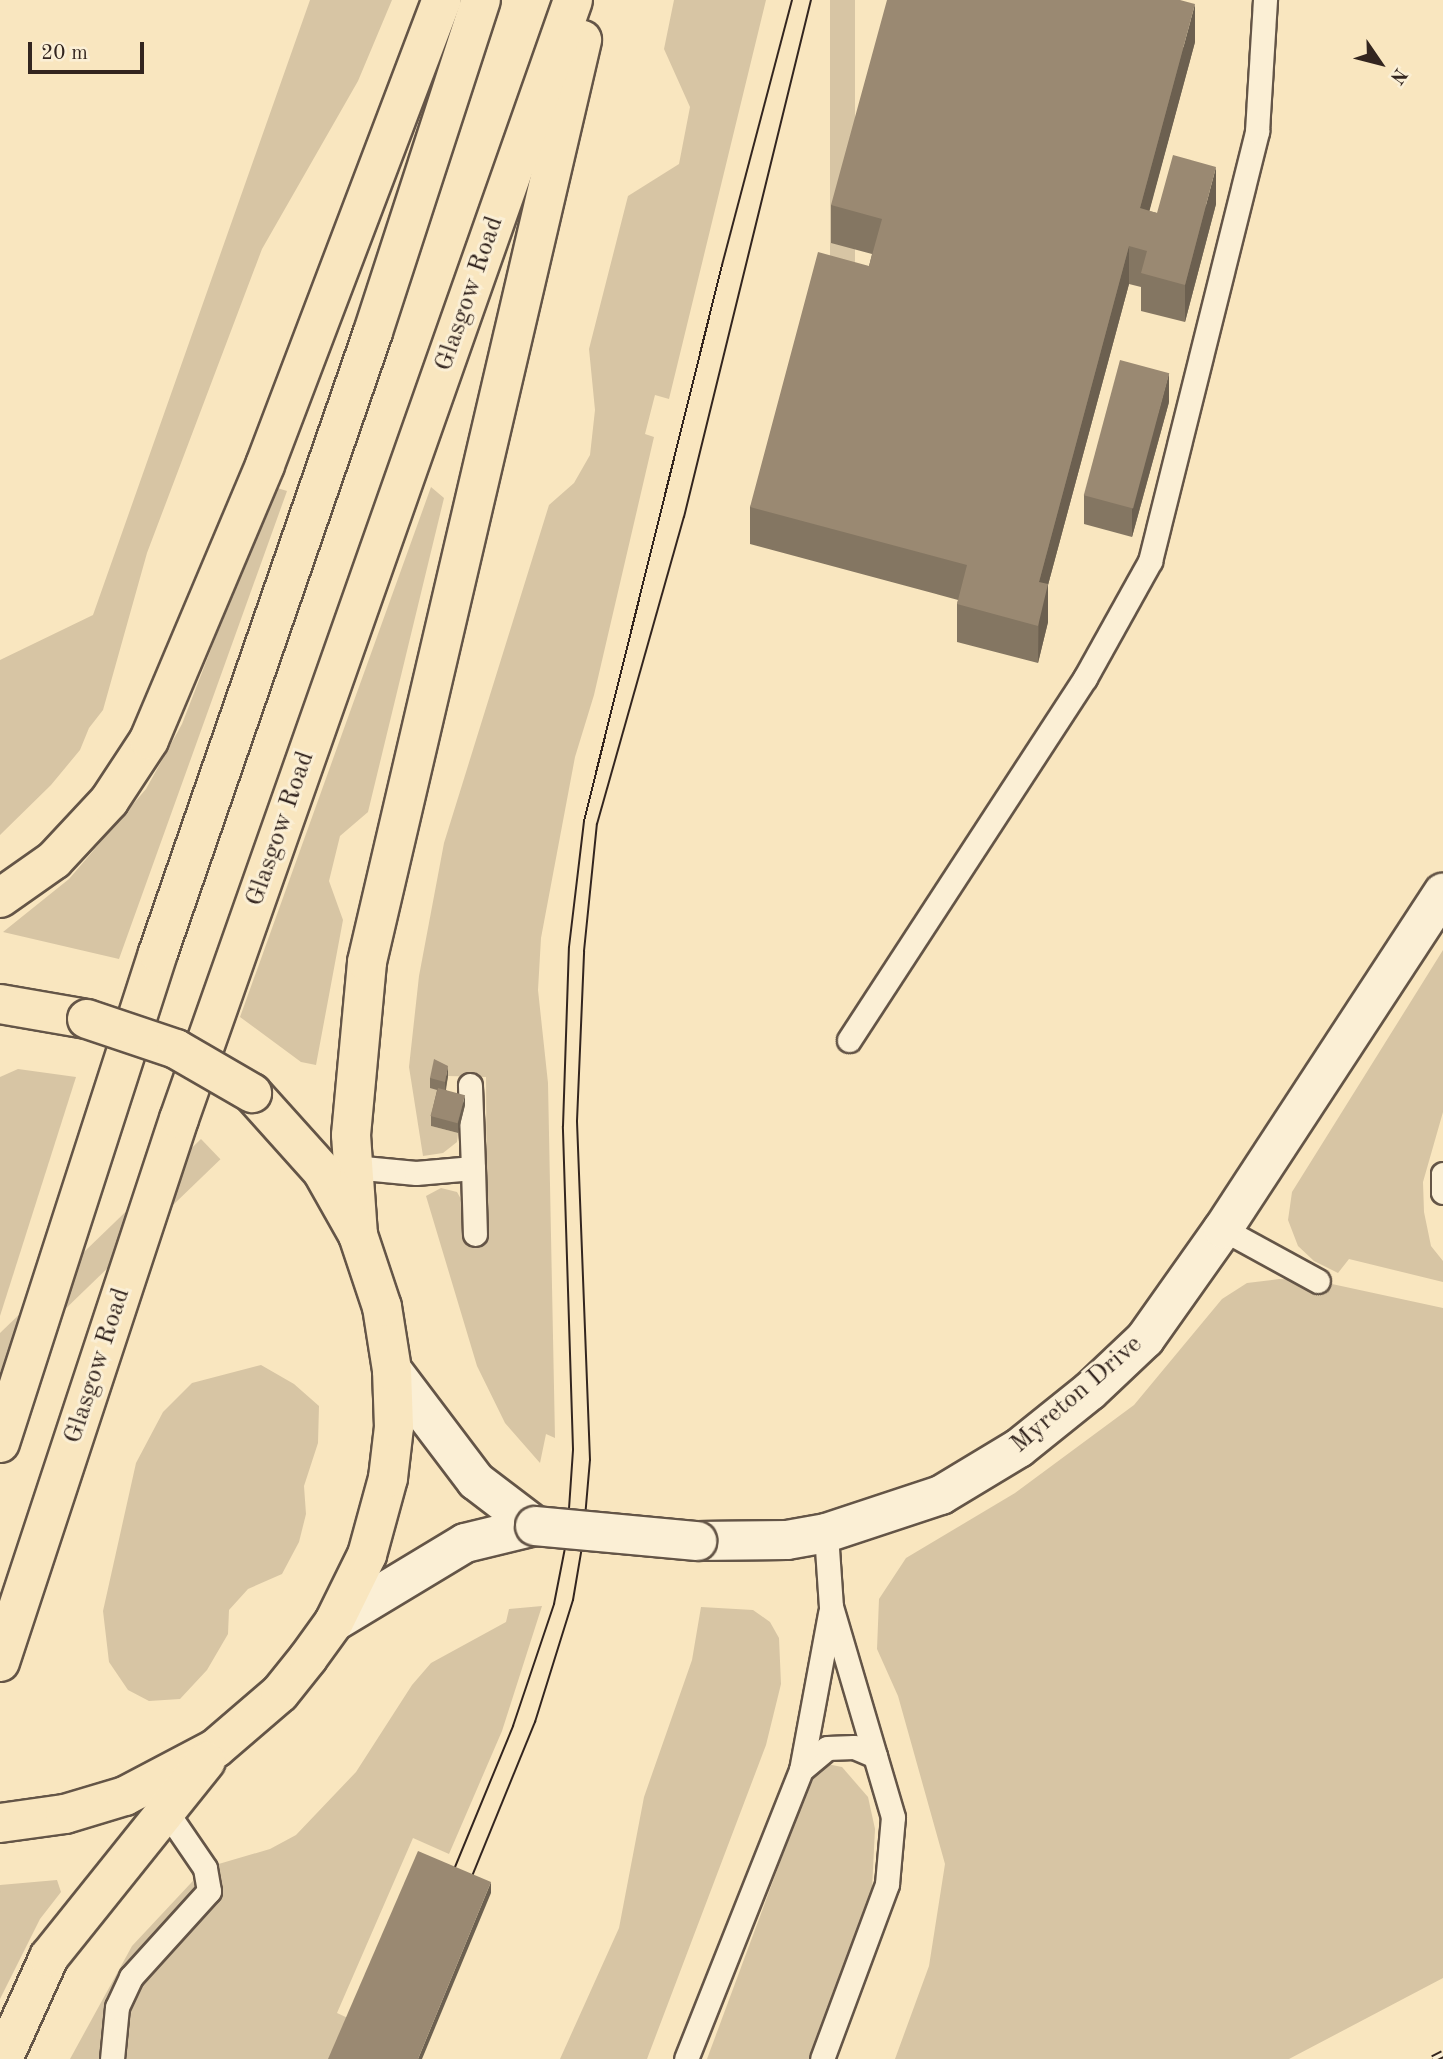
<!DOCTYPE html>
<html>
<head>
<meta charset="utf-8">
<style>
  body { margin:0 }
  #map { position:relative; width:1443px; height:2059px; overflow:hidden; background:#f9e6bf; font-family:"Old Standard TT",serif }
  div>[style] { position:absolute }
  .green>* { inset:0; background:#d7c5a4; transform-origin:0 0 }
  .roads { filter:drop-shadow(2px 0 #645547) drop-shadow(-2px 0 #645547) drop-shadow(0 2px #645547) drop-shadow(0 -2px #645547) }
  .service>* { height:23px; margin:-11.5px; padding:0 11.5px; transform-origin:11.5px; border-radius:11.5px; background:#fbefd5 }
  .minor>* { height:38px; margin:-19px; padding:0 19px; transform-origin:19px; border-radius:19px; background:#fbefd5 }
  .primary>* { height:38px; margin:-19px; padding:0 19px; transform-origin:19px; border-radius:19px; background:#f9e6bf }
  .tram>* { height:2px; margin:-1px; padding:0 1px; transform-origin:1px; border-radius:1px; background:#33251f }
  .rail>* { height:8px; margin-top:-4px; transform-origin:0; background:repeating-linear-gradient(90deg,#fbefd5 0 16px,#33251f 0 32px); box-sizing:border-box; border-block:2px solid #33251f }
  .bridges { filter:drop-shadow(2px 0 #645547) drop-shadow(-2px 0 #645547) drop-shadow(0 2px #645547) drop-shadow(0 -2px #645547) }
  .minor-bridge>* { height:38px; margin:-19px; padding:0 19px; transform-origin:19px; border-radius:19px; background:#fbefd5 }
  .primary-bridge>* { height:38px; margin:-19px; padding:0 19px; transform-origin:19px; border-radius:19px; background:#f9e6bf }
  .wall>* { inset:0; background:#847662 }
  .shaded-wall>* { inset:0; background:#6c6050 }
  .building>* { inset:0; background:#9a8972; transform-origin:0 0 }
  span { translate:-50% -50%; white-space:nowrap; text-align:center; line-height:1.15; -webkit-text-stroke:6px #fbefd5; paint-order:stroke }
  .street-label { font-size:26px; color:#33251f }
  .north { position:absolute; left:1345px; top:28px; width:70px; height:70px; -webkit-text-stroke:5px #fbefd5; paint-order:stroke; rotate:125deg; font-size:19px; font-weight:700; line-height:28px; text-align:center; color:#33251f }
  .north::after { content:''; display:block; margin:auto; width:24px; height:32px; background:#33251f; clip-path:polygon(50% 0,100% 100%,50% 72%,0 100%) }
  .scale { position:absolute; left:28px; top:42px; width:116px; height:32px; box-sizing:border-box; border:4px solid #33251f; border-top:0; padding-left:9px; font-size:21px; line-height:24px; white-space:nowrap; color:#33251f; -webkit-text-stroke:5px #fbefd5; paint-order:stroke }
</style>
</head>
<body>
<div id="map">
  <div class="green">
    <div style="clip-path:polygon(310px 0,392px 0,358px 81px,262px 249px,147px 553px,103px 710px,89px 728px,80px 750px,51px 785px,0 835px,0 660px,93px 615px)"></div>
    <div style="clip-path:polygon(674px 0,766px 0,669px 399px,655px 395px,645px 434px,654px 437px,594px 695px,575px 757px,541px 938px,538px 990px,548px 1083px,555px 1438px,546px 1434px,540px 1463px,505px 1423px,477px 1366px,426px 1196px,441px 1188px,457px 1192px,462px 1201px,463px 1241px,487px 1238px,486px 1077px,448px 1076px,431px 1126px,458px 1133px,457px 1142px,443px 1153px,423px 1156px,409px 1067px,419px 976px,444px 843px,549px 505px,574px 483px,590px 455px,595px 410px,589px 349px,628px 196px,679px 164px,690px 107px,664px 49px)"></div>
    <div style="left:830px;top:0;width:25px;height:294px"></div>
    <div style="clip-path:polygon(274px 487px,287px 491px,119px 959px,3px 932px,69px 879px,146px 789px,182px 724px)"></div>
    <div style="clip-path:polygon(431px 487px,444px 498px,368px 812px,340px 836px,329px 881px,343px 920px,316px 1065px,301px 1062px,240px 1017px)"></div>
    <div style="clip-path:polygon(1443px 950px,1443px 1112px,1423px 1182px,1424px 1212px,1431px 1246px,1443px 1261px,1443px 1282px,1349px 1259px,1338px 1273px,1314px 1261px,1298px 1246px,1288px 1220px,1292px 1192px)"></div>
    <div style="clip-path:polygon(18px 1069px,76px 1077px,0 1316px,0 1077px)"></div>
    <div style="left:201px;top:1139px;width:28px;height:650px;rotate:46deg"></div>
    <div style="clip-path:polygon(1279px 1279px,1318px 1281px,1443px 1308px,1443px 1978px,1289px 2059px,895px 2059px,929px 1966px,945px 1864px,898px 1696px,877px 1649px,879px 1599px,906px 1558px,1015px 1493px,1134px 1405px,1222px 1299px,1247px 1283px)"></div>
    <div style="clip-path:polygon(261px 1365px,294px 1384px,319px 1406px,318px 1443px,304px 1486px,306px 1514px,299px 1542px,282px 1574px,248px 1589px,229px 1610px,228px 1634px,207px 1670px,180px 1699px,149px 1701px,128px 1690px,109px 1662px,103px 1611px,136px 1463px,163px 1412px,192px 1383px)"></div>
    <div style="clip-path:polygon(542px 1606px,502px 1731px,449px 1854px,413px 1838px,337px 2013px,350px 2019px,333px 2059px,70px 2059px,132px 1946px,205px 1868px,270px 1849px,296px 1835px,356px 1772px,412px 1685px,431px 1663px,506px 1622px,509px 1609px)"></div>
    <div style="clip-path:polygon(701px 1607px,753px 1610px,770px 1622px,779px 1638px,781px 1684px,766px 1745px,647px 2059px,560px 2059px,619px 1928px,644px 1797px,692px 1660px)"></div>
    <div style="clip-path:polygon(827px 1764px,842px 1767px,868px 1797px,875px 1829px,872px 1889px,810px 2059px,707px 2059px,805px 1795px,816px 1769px)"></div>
    <div style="clip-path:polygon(57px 1880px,61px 1892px,40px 1919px,0 1999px,0 1885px)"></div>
  </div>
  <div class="roads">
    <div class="service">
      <div style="left:849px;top:1040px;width:432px;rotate:-56.9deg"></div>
      <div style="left:1085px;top:678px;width:134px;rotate:-60.9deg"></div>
      <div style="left:1150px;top:561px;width:443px;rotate:-76deg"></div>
      <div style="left:1257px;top:131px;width:131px;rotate:-86.5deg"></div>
      <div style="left:353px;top:1167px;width:63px;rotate:5.4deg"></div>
      <div style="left:416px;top:1173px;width:57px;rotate:-5deg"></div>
      <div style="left:473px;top:1168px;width:83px;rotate:-92.1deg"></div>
      <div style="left:473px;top:1168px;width:66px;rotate:88.3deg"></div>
      <div style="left:1443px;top:1174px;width:18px;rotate:90deg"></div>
      <div style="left:1223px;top:1229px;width:108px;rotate:28.7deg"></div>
      <div style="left:801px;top:1770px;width:34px;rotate:-40deg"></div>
      <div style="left:827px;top:1748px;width:27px;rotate:-2deg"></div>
      <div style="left:854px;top:1747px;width:23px;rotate:23deg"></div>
      <div style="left:112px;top:2059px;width:52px;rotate:-84.5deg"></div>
      <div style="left:117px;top:2007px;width:33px;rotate:-65deg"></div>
      <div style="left:131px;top:1977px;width:116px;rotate:-47.8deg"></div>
      <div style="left:209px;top:1891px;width:23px;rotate:-100deg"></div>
      <div style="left:205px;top:1868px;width:69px;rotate:-124.4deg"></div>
      <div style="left:686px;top:2059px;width:311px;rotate:-68.3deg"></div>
      <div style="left:801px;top:1770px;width:160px;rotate:-79.5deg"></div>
      <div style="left:822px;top:2059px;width:187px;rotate:-69.6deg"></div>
      <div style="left:887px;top:1884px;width:67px;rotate:-84.9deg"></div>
      <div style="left:893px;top:1817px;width:219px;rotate:-106.4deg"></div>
      <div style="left:831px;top:1607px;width:74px;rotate:-93.9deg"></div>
    </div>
    <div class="minor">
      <div style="left:392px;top:1370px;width:139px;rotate:52.9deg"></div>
      <div style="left:476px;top:1481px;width:74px;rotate:37.3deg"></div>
      <div style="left:697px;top:1541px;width:90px;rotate:-0.6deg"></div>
      <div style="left:787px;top:1540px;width:40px;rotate:-10deg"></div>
      <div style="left:826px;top:1533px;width:121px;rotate:-18.3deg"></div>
      <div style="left:941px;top:1495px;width:91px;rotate:-31.1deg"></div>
      <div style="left:1019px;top:1448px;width:91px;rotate:-38.8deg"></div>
      <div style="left:1090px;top:1391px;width:76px;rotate:-43.4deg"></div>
      <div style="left:1145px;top:1339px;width:135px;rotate:-54.7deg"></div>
      <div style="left:1223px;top:1229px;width:402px;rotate:-56.8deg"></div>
      <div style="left:334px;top:1622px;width:153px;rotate:-31.1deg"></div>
      <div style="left:465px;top:1543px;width:72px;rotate:-13.7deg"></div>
    </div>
    <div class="primary">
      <div style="left:0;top:898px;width:66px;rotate:-35.1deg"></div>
      <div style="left:54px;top:860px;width:81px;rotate:-47deg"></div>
      <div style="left:109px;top:801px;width:73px;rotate:-56.7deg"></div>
      <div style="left:149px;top:740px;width:298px;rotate:-67.1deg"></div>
      <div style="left:265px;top:465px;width:498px;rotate:-69.2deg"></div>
      <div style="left:0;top:1004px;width:88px;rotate:9.8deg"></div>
      <div style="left:358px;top:1235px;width:100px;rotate:-94deg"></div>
      <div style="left:351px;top:1135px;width:174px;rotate:-84.7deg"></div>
      <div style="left:367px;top:962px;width:947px;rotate:-76.87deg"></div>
      <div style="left:0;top:1443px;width:515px;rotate:-72.13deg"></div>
      <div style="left:158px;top:953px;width:657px;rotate:-70.9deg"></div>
      <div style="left:373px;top:332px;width:349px;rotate:-72deg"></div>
      <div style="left:0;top:1662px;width:572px;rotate:-71.76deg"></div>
      <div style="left:179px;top:1119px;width:1186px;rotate:-70.6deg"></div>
      <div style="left:0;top:1823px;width:66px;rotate:-7.9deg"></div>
      <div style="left:65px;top:1814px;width:63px;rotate:-16.7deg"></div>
      <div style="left:125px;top:1796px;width:103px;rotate:-27.8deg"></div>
      <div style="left:216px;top:1748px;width:84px;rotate:-40.7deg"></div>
      <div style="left:280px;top:1693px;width:45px;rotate:-51.3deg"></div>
      <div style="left:308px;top:1658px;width:44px;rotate:-54.2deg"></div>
      <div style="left:334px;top:1622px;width:75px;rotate:-63.8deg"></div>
      <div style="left:367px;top:1555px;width:80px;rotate:-74.7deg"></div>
      <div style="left:388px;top:1478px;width:51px;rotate:-83.3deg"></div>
      <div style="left:394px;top:1427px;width:57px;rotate:-92deg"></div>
      <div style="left:392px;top:1370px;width:64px;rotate:-99deg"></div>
      <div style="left:382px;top:1307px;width:76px;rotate:-108.4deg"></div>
      <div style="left:358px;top:1235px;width:73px;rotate:-119.4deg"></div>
      <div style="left:322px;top:1171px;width:105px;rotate:-131.9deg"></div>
      <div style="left:3px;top:2059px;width:112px;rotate:-65.7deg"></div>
      <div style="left:49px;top:1957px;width:251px;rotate:-51.3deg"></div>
    </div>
  </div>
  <div class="tram">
    <div style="left:448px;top:1884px;width:171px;rotate:-67.6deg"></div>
    <div style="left:513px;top:1726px;width:129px;rotate:-71.4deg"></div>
    <div style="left:554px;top:1604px;width:67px;rotate:-78.9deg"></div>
    <div style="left:567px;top:1538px;width:89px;rotate:-86.1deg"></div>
    <div style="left:573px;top:1449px;width:323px;rotate:-91.8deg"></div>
    <div style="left:563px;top:1126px;width:179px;rotate:-88.1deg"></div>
    <div style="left:569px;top:947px;width:127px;rotate:-83.2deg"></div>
    <div style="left:584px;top:821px;width:573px;rotate:-76.06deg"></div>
    <div style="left:722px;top:265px;width:274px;rotate:-75.2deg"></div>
    <div style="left:466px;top:1891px;width:183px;rotate:-67.8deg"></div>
    <div style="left:535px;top:1722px;width:128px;rotate:-72.7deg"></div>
    <div style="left:573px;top:1600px;width:60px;rotate:-80.4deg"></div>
    <div style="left:583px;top:1541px;width:81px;rotate:-85.1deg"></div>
    <div style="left:590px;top:1460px;width:339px;rotate:-92.2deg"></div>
    <div style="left:577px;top:1121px;width:170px;rotate:-87.6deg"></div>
    <div style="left:584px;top:951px;width:128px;rotate:-84.2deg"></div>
    <div style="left:597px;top:824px;width:319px;rotate:-74.2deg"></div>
    <div style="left:684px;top:517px;width:532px;rotate:-76.2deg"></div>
  </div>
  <div class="rail">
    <div style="left:1433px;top:2059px;width:11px;rotate:-27deg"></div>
  </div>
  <div class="bridges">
    <div class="minor-bridge">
      <div style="left:535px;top:1526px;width:163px;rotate:5.3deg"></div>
    </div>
    <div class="primary-bridge">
      <div style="left:87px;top:1019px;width:94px;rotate:18.6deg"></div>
      <div style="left:176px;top:1049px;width:88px;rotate:30.1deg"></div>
    </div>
  </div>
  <div class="wall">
    <div style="clip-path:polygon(1195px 42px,1149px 211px,1157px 213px,1216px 204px,1185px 322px,1141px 311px,1141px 287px,1129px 284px,1048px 585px,1048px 622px,1038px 663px,957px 642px,957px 604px,958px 600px,750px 544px,750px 507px,869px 266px,872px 254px,831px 243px,831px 205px)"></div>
    <div style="clip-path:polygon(1169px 402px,1132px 537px,1084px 524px,1084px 495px)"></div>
    <div style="clip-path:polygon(448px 1076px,446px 1090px,465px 1105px,458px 1133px,431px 1126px,431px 1116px,437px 1090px,430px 1088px,430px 1078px)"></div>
  </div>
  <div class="shaded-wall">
    <div style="clip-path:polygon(1195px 4px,1195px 42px,1140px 246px,1140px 208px)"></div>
    <div style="clip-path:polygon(1216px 167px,1216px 204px,1185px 322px,1185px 285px)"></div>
    <div style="clip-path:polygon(1129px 246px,1129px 284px,1048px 585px,1048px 622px,1038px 663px,1039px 582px)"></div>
    <div style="clip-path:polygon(1169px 373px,1169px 402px,1132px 537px,1132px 508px)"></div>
    <div style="clip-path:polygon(448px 1066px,448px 1076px,445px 1092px,445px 1082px)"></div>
    <div style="clip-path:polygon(465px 1095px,465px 1105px,458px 1133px,458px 1123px)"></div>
    <div style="clip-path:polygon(491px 1882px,491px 1893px,422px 2059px,418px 2059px)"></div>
  </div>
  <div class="building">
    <div style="clip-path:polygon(887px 0,1180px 0,1195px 4px,1140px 208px,1157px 213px,1173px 155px,1216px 167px,1185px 285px,1141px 273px,1147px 251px,1129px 246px,1039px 582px,1048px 584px,1038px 626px,957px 604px,967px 565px,750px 507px,818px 252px,869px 266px,882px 219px,831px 205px)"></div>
    <div style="left:1120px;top:360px;width:51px;height:140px;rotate:15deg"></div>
    <div style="clip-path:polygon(434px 1059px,448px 1066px,445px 1082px,430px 1078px)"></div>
    <div style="left:438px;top:1088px;width:28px;height:29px;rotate:15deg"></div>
    <div style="clip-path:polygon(418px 1851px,491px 1882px,418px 2059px,328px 2059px)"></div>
  </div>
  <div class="street-label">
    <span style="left:470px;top:294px;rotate:-71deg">Glasgow Road</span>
    <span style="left:281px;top:829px;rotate:-71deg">Glasgow Road</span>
    <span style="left:98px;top:1366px;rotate:-72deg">Glasgow Road</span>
    <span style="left:1077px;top:1395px;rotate:-41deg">Myreton Drive</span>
  </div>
  <div class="north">N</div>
  <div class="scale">20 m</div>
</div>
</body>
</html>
